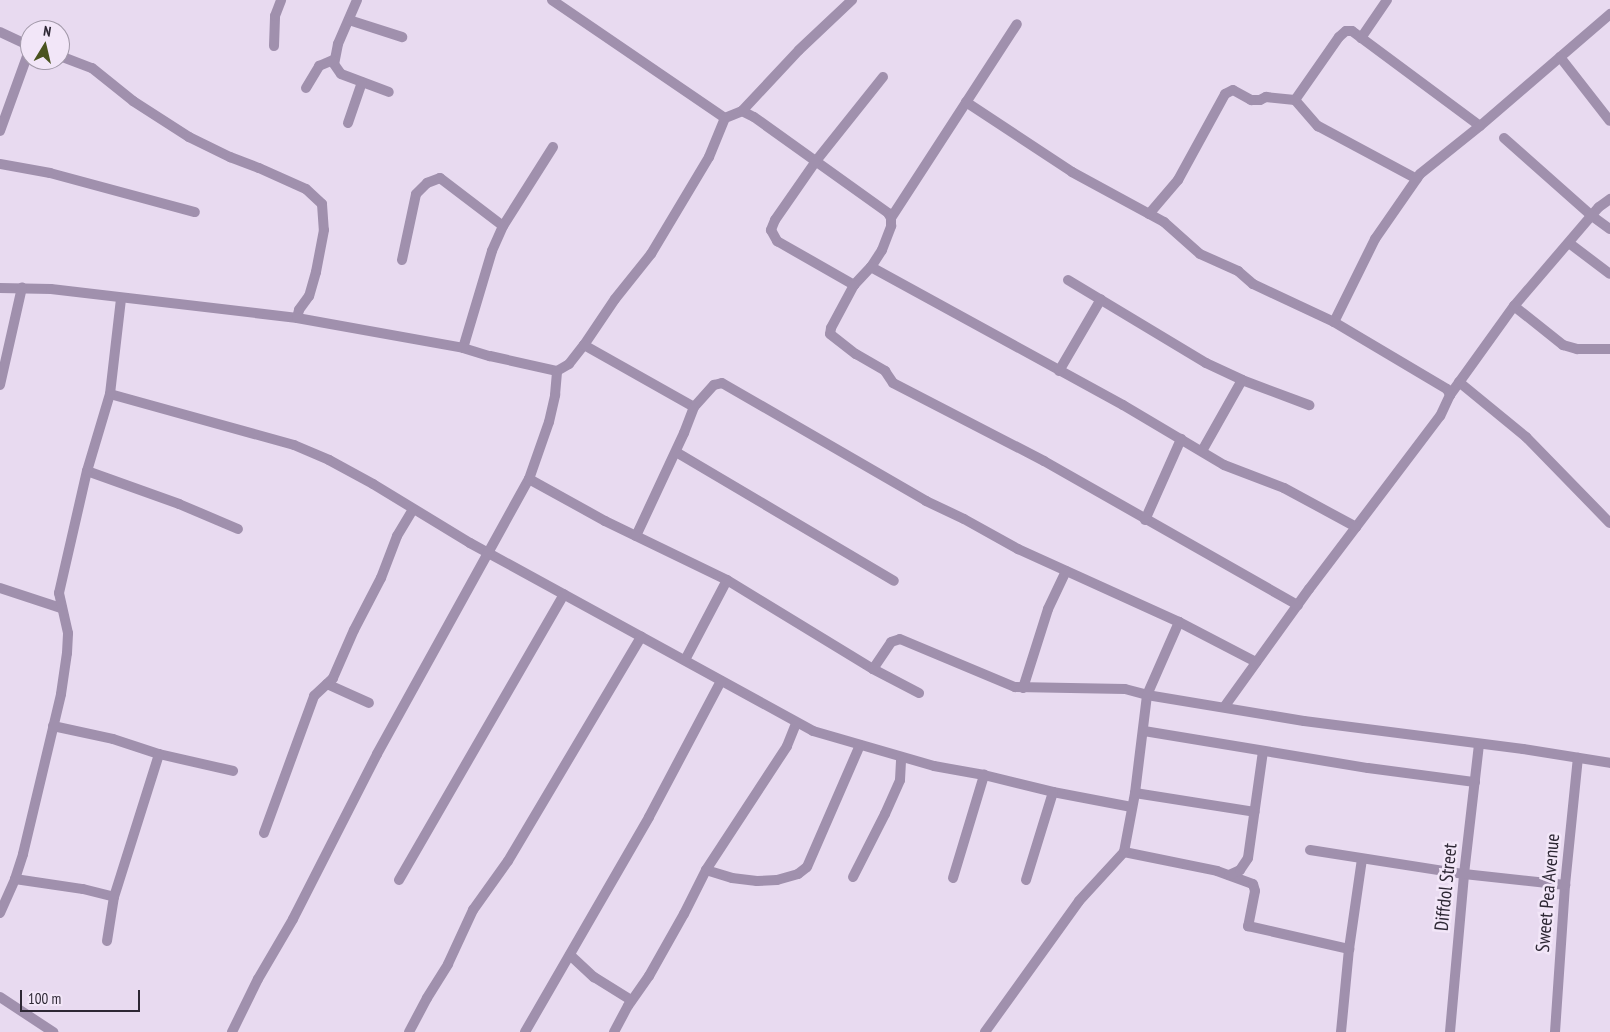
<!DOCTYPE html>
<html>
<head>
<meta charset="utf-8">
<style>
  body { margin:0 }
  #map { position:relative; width:1610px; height:1032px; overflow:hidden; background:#e8daf0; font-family:"PT Sans Narrow",sans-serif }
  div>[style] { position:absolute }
  .minor>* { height:10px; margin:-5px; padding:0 5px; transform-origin:5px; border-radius:5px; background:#a090ad }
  span { translate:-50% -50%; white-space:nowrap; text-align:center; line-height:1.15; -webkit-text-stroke:5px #f2e6f8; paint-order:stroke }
  .street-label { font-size:19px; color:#2d2734 }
  .north { position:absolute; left:20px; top:20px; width:50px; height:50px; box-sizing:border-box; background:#f2e6f8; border:1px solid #a39aaa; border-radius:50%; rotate:9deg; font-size:14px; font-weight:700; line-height:20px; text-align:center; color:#2d2734 }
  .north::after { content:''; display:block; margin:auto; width:18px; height:22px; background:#4a531f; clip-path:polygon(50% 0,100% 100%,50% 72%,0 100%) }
  .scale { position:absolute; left:20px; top:990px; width:120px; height:22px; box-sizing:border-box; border:2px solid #2d2734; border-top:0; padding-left:6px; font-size:15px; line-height:18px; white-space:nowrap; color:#2d2734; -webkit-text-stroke:4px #f2e6f8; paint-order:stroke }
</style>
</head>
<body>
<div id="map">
  <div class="minor">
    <div style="left:357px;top:0;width:48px;rotate:113.4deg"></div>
    <div style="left:338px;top:44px;width:20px;rotate:101deg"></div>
    <div style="left:334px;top:64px;width:12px;rotate:55deg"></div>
    <div style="left:341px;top:74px;width:51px;rotate:20.6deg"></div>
    <div style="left:552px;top:0;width:209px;rotate:34.3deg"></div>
    <div style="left:725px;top:118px;width:18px;rotate:-22deg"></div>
    <div style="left:742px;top:111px;width:13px;rotate:27deg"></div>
    <div style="left:754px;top:117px;width:165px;rotate:35.6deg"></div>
    <div style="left:888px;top:213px;width:6px;rotate:59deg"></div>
    <div style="left:349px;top:20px;width:56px;rotate:17.8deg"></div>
    <div style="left:0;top:32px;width:33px;rotate:25deg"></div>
    <div style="left:1361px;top:38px;width:46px;rotate:-55.6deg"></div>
    <div style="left:274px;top:46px;width:30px;rotate:-88deg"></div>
    <div style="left:275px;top:16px;width:17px;rotate:-69deg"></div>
    <div style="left:60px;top:56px;width:34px;rotate:21deg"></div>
    <div style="left:92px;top:68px;width:53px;rotate:38.8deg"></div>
    <div style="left:133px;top:101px;width:67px;rotate:32.7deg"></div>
    <div style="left:189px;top:137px;width:46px;rotate:26deg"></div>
    <div style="left:230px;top:157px;width:31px;rotate:21deg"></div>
    <div style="left:259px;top:168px;width:51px;rotate:24.1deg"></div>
    <div style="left:306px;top:189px;width:22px;rotate:43deg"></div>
    <div style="left:322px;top:204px;width:26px;rotate:86deg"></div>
    <div style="left:324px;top:230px;width:43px;rotate:100.8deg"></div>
    <div style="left:316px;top:272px;width:25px;rotate:106deg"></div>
    <div style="left:309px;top:296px;width:17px;rotate:126deg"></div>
    <div style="left:299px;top:310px;width:8px;rotate:104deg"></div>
    <div style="left:1560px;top:57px;width:81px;rotate:52deg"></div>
    <div style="left:883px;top:77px;width:107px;rotate:128.6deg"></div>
    <div style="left:816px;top:161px;width:72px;rotate:124.8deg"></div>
    <div style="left:775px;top:220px;width:11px;rotate:112deg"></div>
    <div style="left:771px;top:230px;width:13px;rotate:61deg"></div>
    <div style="left:777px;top:241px;width:89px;rotate:29.7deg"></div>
    <div style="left:854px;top:285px;width:25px;rotate:-47deg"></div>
    <div style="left:871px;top:267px;width:20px;rotate:-57deg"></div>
    <div style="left:882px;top:250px;width:26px;rotate:-69deg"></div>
    <div style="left:891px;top:226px;width:8px;rotate:-90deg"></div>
    <div style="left:891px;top:218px;width:231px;rotate:-57deg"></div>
    <div style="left:306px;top:88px;width:26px;rotate:-59deg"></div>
    <div style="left:319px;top:66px;width:15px;rotate:-23deg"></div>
    <div style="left:1295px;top:100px;width:35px;rotate:49deg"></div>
    <div style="left:1318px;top:126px;width:112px;rotate:28.2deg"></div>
    <div style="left:966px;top:102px;width:127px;rotate:33.4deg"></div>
    <div style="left:1072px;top:172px;width:105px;rotate:28.5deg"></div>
    <div style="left:1164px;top:222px;width:48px;rotate:41.6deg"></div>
    <div style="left:1200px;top:254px;width:42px;rotate:24.1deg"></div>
    <div style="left:1238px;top:271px;width:20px;rotate:41deg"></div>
    <div style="left:1253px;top:284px;width:89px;rotate:25.1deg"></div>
    <div style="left:1334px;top:322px;width:131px;rotate:30.7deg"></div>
    <div style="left:1447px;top:389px;width:7px;rotate:63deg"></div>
    <div style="left:1450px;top:395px;width:23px;rotate:115deg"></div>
    <div style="left:1440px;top:416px;width:217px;rotate:127.1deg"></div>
    <div style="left:1309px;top:589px;width:144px;rotate:125.7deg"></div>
    <div style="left:742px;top:111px;width:83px;rotate:-46.9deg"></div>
    <div style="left:799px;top:50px;width:73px;rotate:-43.3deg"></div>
    <div style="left:348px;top:123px;width:43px;rotate:-71.1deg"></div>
    <div style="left:0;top:131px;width:88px;rotate:-70.1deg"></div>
    <div style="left:1504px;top:138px;width:118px;rotate:41.6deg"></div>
    <div style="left:1592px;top:216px;width:22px;rotate:36deg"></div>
    <div style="left:553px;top:147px;width:93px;rotate:122.3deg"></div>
    <div style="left:503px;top:226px;width:27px;rotate:114deg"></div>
    <div style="left:492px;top:251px;width:101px;rotate:106.6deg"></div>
    <div style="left:463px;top:348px;width:28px;rotate:17deg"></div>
    <div style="left:490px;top:356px;width:69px;rotate:12.6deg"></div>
    <div style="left:557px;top:371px;width:14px;rotate:-30deg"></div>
    <div style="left:569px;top:364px;width:24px;rotate:-52deg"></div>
    <div style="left:584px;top:345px;width:55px;rotate:-56deg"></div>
    <div style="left:615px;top:299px;width:58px;rotate:-51.3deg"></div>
    <div style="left:651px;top:254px;width:113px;rotate:-59.1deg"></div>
    <div style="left:709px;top:157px;width:42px;rotate:-67.7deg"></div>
    <div style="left:0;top:164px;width:51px;rotate:10.2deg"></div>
    <div style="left:50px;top:173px;width:150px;rotate:15.1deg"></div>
    <div style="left:1149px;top:214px;width:45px;rotate:-49.5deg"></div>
    <div style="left:1178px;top:180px;width:98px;rotate:-61.3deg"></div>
    <div style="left:1225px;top:94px;width:9px;rotate:-27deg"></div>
    <div style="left:1233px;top:90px;width:21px;rotate:29deg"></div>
    <div style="left:1251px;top:100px;width:9px"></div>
    <div style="left:1260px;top:100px;width:7px;rotate:-27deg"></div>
    <div style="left:1266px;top:97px;width:29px;rotate:6deg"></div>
    <div style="left:1295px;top:100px;width:77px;rotate:-55.1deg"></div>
    <div style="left:1339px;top:37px;width:9px;rotate:-41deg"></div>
    <div style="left:1346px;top:31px;width:6px"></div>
    <div style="left:1352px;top:31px;width:159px;rotate:36.6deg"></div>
    <div style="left:1569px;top:243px;width:51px;rotate:37.1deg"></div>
    <div style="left:402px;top:260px;width:67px;rotate:-78deg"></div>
    <div style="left:416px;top:194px;width:16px;rotate:-45deg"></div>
    <div style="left:427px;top:183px;width:14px;rotate:-21deg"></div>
    <div style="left:440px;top:178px;width:79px;rotate:37.3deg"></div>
    <div style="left:871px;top:267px;width:287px;rotate:28.7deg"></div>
    <div style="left:1123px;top:405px;width:117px;rotate:30.7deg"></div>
    <div style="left:1224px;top:465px;width:64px;rotate:21deg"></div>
    <div style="left:1284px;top:488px;width:82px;rotate:28.4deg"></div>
    <div style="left:1068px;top:280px;width:161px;rotate:31deg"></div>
    <div style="left:1206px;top:363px;width:40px;rotate:25deg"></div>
    <div style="left:1242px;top:380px;width:72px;rotate:20.5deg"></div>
    <div style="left:854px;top:285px;width:49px;rotate:118.1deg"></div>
    <div style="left:831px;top:328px;width:6px;rotate:99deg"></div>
    <div style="left:830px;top:334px;width:33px;rotate:38deg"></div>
    <div style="left:856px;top:354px;width:34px;rotate:30deg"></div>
    <div style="left:885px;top:371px;width:14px;rotate:56deg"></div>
    <div style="left:893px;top:383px;width:170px;rotate:27.3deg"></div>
    <div style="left:1044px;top:461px;width:292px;rotate:29.6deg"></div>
    <div style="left:0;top:288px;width:51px;rotate:1.1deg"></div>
    <div style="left:51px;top:289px;width:248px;rotate:6.7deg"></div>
    <div style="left:297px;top:318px;width:169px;rotate:10.2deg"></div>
    <div style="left:1514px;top:306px;width:63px;rotate:38.5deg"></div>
    <div style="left:1563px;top:345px;width:15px;rotate:16deg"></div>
    <div style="left:1577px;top:349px;width:33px"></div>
    <div style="left:1334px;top:322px;width:93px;rotate:-63.7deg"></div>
    <div style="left:1375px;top:239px;width:79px;rotate:-55.3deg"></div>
    <div style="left:1420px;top:174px;width:77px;rotate:-38.7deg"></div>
    <div style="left:1480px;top:126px;width:172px;rotate:-40.7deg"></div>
    <div style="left:584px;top:345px;width:126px;rotate:29.4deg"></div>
    <div style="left:1059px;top:371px;width:83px;rotate:-59.7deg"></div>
    <div style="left:1459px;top:382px;width:87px;rotate:39.4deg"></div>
    <div style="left:1526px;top:437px;width:120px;rotate:45.7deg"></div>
    <div style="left:0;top:385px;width:100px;rotate:-77.3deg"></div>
    <div style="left:110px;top:394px;width:191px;rotate:15.5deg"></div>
    <div style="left:294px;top:445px;width:38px;rotate:23deg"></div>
    <div style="left:329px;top:460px;width:50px;rotate:28.6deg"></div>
    <div style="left:373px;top:484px;width:114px;rotate:31.3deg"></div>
    <div style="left:470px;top:543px;width:391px;rotate:28.7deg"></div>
    <div style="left:813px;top:731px;width:126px;rotate:16.1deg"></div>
    <div style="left:934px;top:766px;width:51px;rotate:10.2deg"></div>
    <div style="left:984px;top:775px;width:71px;rotate:13.8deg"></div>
    <div style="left:1053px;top:792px;width:80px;rotate:10.8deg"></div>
    <div style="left:1450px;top:395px;width:110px;rotate:-54.3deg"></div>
    <div style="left:1514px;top:306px;width:130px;rotate:-49.4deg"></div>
    <div style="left:1599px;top:207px;width:14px;rotate:-36deg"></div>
    <div style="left:1202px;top:451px;width:81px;rotate:-60.6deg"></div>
    <div style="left:676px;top:452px;width:253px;rotate:30.6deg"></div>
    <div style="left:87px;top:471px;width:98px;rotate:19.7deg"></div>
    <div style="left:179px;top:504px;width:64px;rotate:23deg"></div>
    <div style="left:529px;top:479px;width:87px;rotate:28.9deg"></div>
    <div style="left:605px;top:521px;width:136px;rotate:25.8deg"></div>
    <div style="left:727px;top:580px;width:171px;rotate:31.4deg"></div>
    <div style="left:873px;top:669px;width:52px;rotate:27.6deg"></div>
    <div style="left:1145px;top:520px;width:89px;rotate:-66deg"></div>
    <div style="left:636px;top:536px;width:114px;rotate:-65deg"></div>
    <div style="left:684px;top:433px;width:28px;rotate:-69deg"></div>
    <div style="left:694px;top:407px;width:30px;rotate:-48deg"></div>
    <div style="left:714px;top:385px;width:8px;rotate:-14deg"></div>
    <div style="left:722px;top:383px;width:236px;rotate:30deg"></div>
    <div style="left:926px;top:501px;width:42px;rotate:25.3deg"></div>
    <div style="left:964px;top:519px;width:62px;rotate:29.1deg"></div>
    <div style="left:1018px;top:549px;width:177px;rotate:24.4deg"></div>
    <div style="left:1179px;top:622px;width:87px;rotate:27.5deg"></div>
    <div style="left:0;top:588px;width:64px;rotate:18.2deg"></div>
    <div style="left:685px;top:660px;width:90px;rotate:-62.3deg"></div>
    <div style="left:873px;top:669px;width:32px;rotate:-56deg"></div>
    <div style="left:891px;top:642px;width:9px;rotate:-18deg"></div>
    <div style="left:900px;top:639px;width:125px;rotate:22.7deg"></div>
    <div style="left:1015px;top:687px;width:110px;rotate:1deg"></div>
    <div style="left:1125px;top:689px;width:23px;rotate:15deg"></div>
    <div style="left:1147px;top:695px;width:159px;rotate:9.4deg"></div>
    <div style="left:1304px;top:721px;width:221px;rotate:7.3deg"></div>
    <div style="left:1523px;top:749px;width:88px;rotate:9.1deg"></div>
    <div style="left:327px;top:684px;width:46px;rotate:24.3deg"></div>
    <div style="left:1023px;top:688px;width:83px;rotate:-72.4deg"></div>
    <div style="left:1048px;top:609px;width:42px;rotate:-64.7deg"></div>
    <div style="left:53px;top:726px;width:61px;rotate:12.2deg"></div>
    <div style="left:113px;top:739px;width:48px;rotate:18.1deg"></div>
    <div style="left:159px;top:754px;width:76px;rotate:12.9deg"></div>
    <div style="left:1144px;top:731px;width:227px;rotate:9.4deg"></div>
    <div style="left:1368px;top:768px;width:108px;rotate:7.5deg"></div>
    <div style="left:1135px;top:793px;width:121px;rotate:9deg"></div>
    <div style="left:264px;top:833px;width:146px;rotate:-69.9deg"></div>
    <div style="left:314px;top:696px;width:26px;rotate:-43deg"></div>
    <div style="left:333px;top:678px;width:52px;rotate:-66.4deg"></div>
    <div style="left:354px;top:630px;width:59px;rotate:-62.6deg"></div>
    <div style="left:381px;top:578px;width:45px;rotate:-69.1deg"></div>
    <div style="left:397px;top:536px;width:31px;rotate:-59deg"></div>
    <div style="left:1310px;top:850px;width:156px;rotate:8.9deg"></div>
    <div style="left:1464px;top:874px;width:102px;rotate:6.2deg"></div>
    <div style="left:1124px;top:852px;width:95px;rotate:11.5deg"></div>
    <div style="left:1217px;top:871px;width:38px;rotate:20deg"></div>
    <div style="left:1253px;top:884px;width:7px;rotate:74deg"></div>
    <div style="left:1255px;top:891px;width:36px;rotate:101deg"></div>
    <div style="left:1248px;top:926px;width:104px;rotate:12.8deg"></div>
    <div style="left:706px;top:870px;width:27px;rotate:17deg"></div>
    <div style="left:732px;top:878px;width:25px;rotate:7deg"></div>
    <div style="left:757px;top:881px;width:20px;rotate:-3deg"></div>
    <div style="left:777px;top:880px;width:22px;rotate:-16deg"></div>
    <div style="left:798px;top:874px;width:11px;rotate:-38deg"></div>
    <div style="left:807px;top:867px;width:133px;rotate:-66.5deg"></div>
    <div style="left:1229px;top:875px;width:12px;rotate:-24deg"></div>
    <div style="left:1240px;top:870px;width:14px;rotate:-56deg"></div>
    <div style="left:1248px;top:858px;width:108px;rotate:-82deg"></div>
    <div style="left:853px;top:877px;width:71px;rotate:-63.1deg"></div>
    <div style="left:885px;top:814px;width:37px;rotate:-66deg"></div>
    <div style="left:900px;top:780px;width:22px;rotate:-87deg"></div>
    <div style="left:953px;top:878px;width:108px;rotate:-73.2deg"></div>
    <div style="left:15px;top:879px;width:69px;rotate:8.4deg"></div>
    <div style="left:83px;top:889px;width:32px;rotate:14deg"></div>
    <div style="left:399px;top:880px;width:330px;rotate:-60deg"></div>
    <div style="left:1026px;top:880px;width:92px;rotate:-72.9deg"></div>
    <div style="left:0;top:913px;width:37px;rotate:-66deg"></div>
    <div style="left:15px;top:879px;width:26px;rotate:-72deg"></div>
    <div style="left:23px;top:854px;width:164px;rotate:-76.6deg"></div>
    <div style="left:61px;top:694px;width:41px;rotate:-81.7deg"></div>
    <div style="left:67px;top:653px;width:20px;rotate:-87deg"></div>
    <div style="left:68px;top:633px;width:41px;rotate:-102.7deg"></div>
    <div style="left:59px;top:593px;width:125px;rotate:-77.1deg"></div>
    <div style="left:87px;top:471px;width:80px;rotate:-73.4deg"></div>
    <div style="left:110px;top:394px;width:96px;rotate:-83.4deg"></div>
    <div style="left:107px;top:941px;width:45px;rotate:-81deg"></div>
    <div style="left:114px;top:897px;width:150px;rotate:-72.5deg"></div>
    <div style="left:570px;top:955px;width:33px;rotate:43deg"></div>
    <div style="left:594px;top:977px;width:44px;rotate:31.9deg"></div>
    <div style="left:0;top:997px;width:64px;rotate:33.4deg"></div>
    <div style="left:232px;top:1032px;width:59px;rotate:-63.9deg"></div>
    <div style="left:258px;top:979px;width:69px;rotate:-59.7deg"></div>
    <div style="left:293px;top:919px;width:185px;rotate:-63deg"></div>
    <div style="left:377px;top:754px;width:314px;rotate:-61.1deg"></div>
    <div style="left:529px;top:479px;width:60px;rotate:-70.7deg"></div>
    <div style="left:549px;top:422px;width:28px;rotate:-77deg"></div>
    <div style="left:555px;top:395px;width:24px;rotate:-85deg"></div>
    <div style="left:409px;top:1032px;width:38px;rotate:-62deg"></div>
    <div style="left:427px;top:998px;width:40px;rotate:-58deg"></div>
    <div style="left:448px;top:964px;width:60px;rotate:-65.2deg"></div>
    <div style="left:473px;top:910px;width:60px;rotate:-54.5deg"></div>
    <div style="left:508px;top:861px;width:261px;rotate:-59.3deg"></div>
    <div style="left:525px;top:1032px;width:248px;rotate:-60deg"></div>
    <div style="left:649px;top:817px;width:154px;rotate:-62.1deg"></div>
    <div style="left:614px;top:1032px;width:30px;rotate:-62deg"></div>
    <div style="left:628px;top:1006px;width:37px;rotate:-55deg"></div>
    <div style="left:649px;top:976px;width:71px;rotate:-60.6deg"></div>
    <div style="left:684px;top:914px;width:49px;rotate:-63.4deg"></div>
    <div style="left:706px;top:870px;width:148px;rotate:-56.8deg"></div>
    <div style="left:787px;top:746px;width:24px;rotate:-68deg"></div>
    <div style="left:985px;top:1032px;width:161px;rotate:-54.3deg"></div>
    <div style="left:1079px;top:901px;width:67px;rotate:-47.4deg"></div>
    <div style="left:1124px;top:852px;width:60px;rotate:-79.4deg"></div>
    <div style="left:1135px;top:793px;width:99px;rotate:-83deg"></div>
    <div style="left:1147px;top:695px;width:80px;rotate:-66.3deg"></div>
    <div style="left:1341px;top:1032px;width:83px;rotate:-84.5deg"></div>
    <div style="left:1349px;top:949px;width:91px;rotate:-81.8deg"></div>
    <div style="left:1450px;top:1032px;width:159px;rotate:-84.9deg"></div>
    <div style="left:1464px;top:874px;width:130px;rotate:-83.4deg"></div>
    <div style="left:1555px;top:1032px;width:147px;rotate:-86.1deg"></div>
    <div style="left:1565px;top:885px;width:128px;rotate:-84.2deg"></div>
  </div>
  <div class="street-label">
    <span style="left:1446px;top:887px;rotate:-84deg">Diffdol Street</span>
    <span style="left:1548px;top:893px;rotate:-85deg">Sweet Pea Avenue</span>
  </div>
  <div class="north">N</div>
  <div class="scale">100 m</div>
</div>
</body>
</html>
